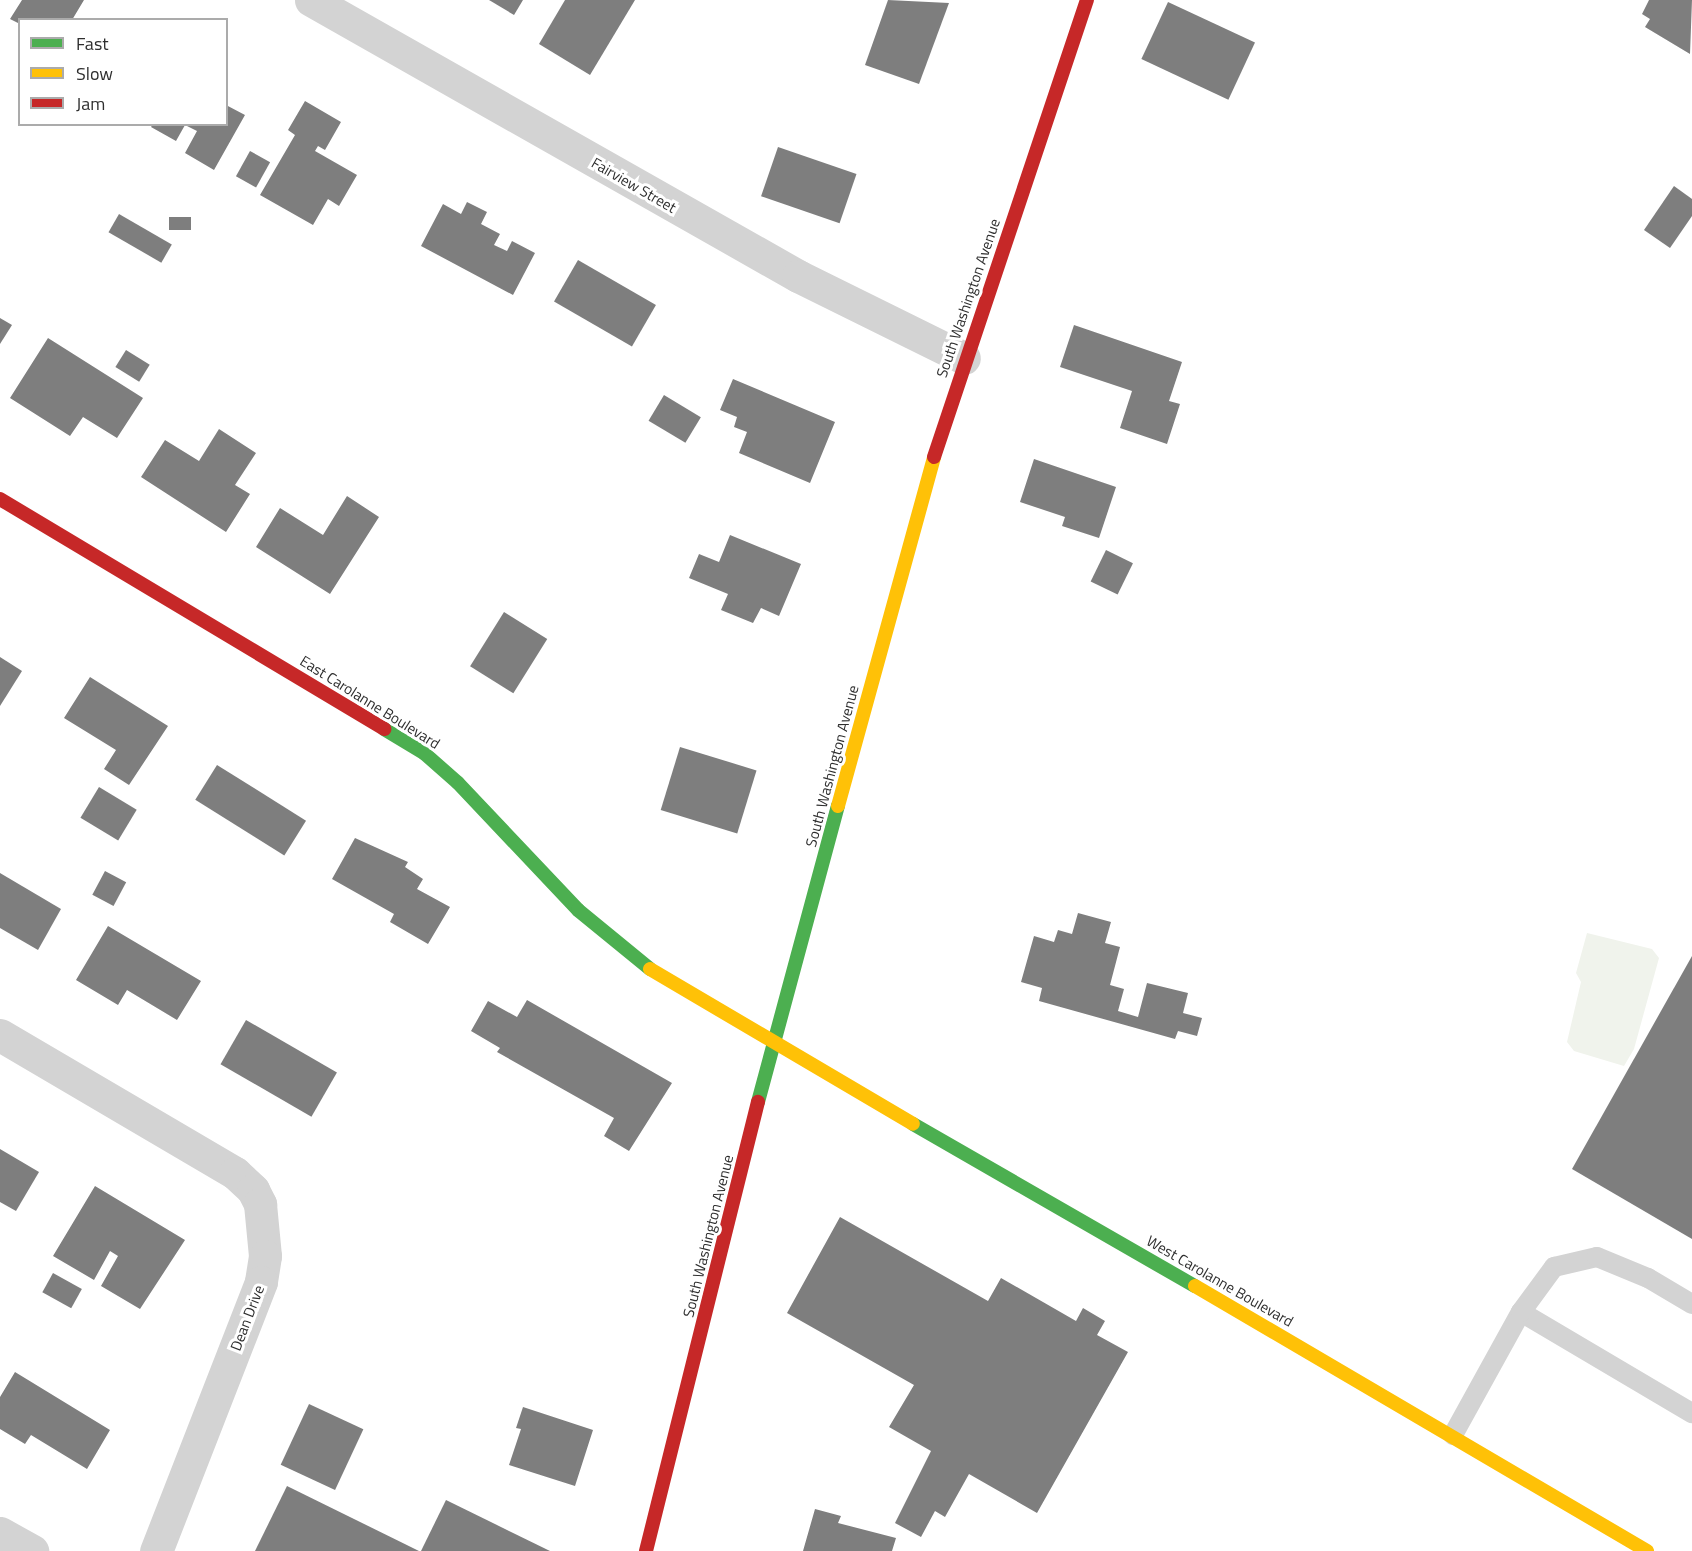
<!DOCTYPE html>
<html>
<head>
<meta charset="utf-8">
<style>
  body { margin:0 }
  #map { position:relative; width:1692px; height:1551px; overflow:hidden; background:#fff; font-family:"Titillium Web",sans-serif }
  div>[style] { position:absolute }
  .green>* { inset:0; background:#f0f3ec }
  .building>* { inset:0; background:#7e7e7e; transform-origin:0 0 }
  .lane>* { height:20px; margin:-10px; padding:0 10px; transform-origin:10px; border-radius:10px; background:#d3d3d3 }
  .street>* { height:33px; margin:-16.5px; padding:0 16.5px; transform-origin:16.5px; border-radius:16.5px; background:#d3d3d3 }
  .fast>* { height:14px; margin:-7px; padding:0 7px; transform-origin:7px; border-radius:7px; background:#4caf50 }
  .slow>* { height:14px; margin:-7px; padding:0 7px; transform-origin:7px; border-radius:7px; background:#ffc107 }
  .jam>* { height:14px; margin:-7px; padding:0 7px; transform-origin:7px; border-radius:7px; background:#c62828 }
  span { translate:-50% -50%; white-space:nowrap; text-align:center; line-height:1.15; -webkit-text-stroke:6px #fff; paint-order:stroke }
  .street-label { font-size:15px; color:#2e2e2e }
  .legend { position:absolute; left:18px; top:18px; width:210px; height:108px; box-sizing:border-box; background:#fff; border:2px solid #ababab; margin:0; padding:8px 10px; list-style:none; font-size:18px; color:#2e2e2e }
  .legend li { display:flex; align-items:center; gap:12px; height:30px }
  .legend b { width:30px; border:2px solid #ababab }
</style>
</head>
<body>
<div id="map">
  <div class="green">
    <div style="clip-path:polygon(1587px 933px,1652px 949px,1659px 958px,1634px 1049px,1624px 1066px,1574px 1051px,1567px 1042px,1581px 982px,1576px 973px)"></div>
  </div>
  <div class="building">
    <div style="clip-path:polygon(22px 0,84px 0,72px 20px,20px 20px,20px 24px,10px 19px)"></div>
    <div style="clip-path:polygon(489px 0,523px 0,514px 15px)"></div>
    <div style="clip-path:polygon(565px 0,635px 0,590px 75px,539px 44px)"></div>
    <div style="clip-path:polygon(888px 0,949px 3px,919px 84px,865px 65px)"></div>
    <div style="clip-path:polygon(1649px 0,1692px 0,1690px 54px,1645px 27px,1650px 19px,1642px 14px)"></div>
    <div style="left:1168px;top:2px;width:96px;height:63px;rotate:25deg"></div>
    <div style="clip-path:polygon(305px 101px,341px 122px,325px 150px,318px 146px,315px 151px,357px 175px,339px 206px,328px 199px,313px 225px,260px 195px,295px 135px,288px 130px)"></div>
    <div style="clip-path:polygon(226px 105px,245px 115px,214px 170px,185px 153px,197px 131px,185px 125px,176px 141px,151px 127px,153px 124px,226px 124px)"></div>
    <div style="left:778px;top:147px;width:83px;height:52px;rotate:19deg"></div>
    <div style="left:250px;top:151px;width:23px;height:29px;rotate:29deg"></div>
    <div style="clip-path:polygon(1674px 186px,1692px 199px,1692px 216px,1670px 248px,1644px 230px)"></div>
    <div style="clip-path:polygon(467px 202px,487px 212px,481px 224px,500px 234px,494px 245px,507px 251px,512px 241px,535px 253px,513px 295px,421px 246px,443px 204px,461px 214px)"></div>
    <div style="left:119px;top:214px;width:61px;height:21px;rotate:30deg"></div>
    <div style="left:169px;top:217px;width:22px;height:13px"></div>
    <div style="left:578px;top:260px;width:90px;height:48px;rotate:30deg"></div>
    <div style="clip-path:polygon(0 318px,12px 325px,0 344px)"></div>
    <div style="clip-path:polygon(1074px 325px,1182px 362px,1169px 401px,1180px 404px,1167px 444px,1120px 428px,1132px 391px,1060px 367px)"></div>
    <div style="clip-path:polygon(48px 338px,143px 398px,117px 438px,83px 417px,70px 436px,10px 398px)"></div>
    <div style="left:126px;top:350px;width:28px;height:20px;rotate:32deg"></div>
    <div style="clip-path:polygon(733px 379px,835px 422px,810px 483px,739px 453px,747px 432px,734px 427px,737px 417px,720px 410px)"></div>
    <div style="left:664px;top:395px;width:43px;height:30px;rotate:31deg"></div>
    <div style="clip-path:polygon(219px 429px,256px 453px,235px 485px,250px 494px,226px 532px,141px 477px,165px 440px,199px 461px)"></div>
    <div style="clip-path:polygon(1034px 459px,1116px 487px,1099px 538px,1062px 526px,1065px 517px,1020px 502px)"></div>
    <div style="clip-path:polygon(347px 496px,379px 517px,330px 594px,256px 547px,280px 508px,323px 535px)"></div>
    <div style="clip-path:polygon(730px 535px,801px 564px,779px 616px,761px 608px,753px 623px,721px 610px,728px 594px,689px 578px,699px 554px,719px 562px)"></div>
    <div style="left:1106px;top:550px;width:30px;height:35px;rotate:26deg"></div>
    <div style="left:504px;top:612px;width:51px;height:64px;rotate:32deg"></div>
    <div style="clip-path:polygon(0 657px,22px 671px,0 706px)"></div>
    <div style="clip-path:polygon(90px 677px,168px 726px,129px 785px,104px 769px,116px 750px,64px 718px)"></div>
    <div style="left:680px;top:747px;width:80px;height:66px;rotate:17deg"></div>
    <div style="left:217px;top:765px;width:105px;height:41px;rotate:32deg"></div>
    <div style="left:99px;top:787px;width:44px;height:36px;rotate:31deg"></div>
    <div style="clip-path:polygon(355px 838px,408px 862px,405px 867px,423px 879px,417px 889px,450px 907px,428px 944px,390px 922px,394px 914px,332px 879px)"></div>
    <div style="left:105px;top:871px;width:24px;height:27px;rotate:28deg"></div>
    <div style="clip-path:polygon(0 873px,61px 909px,38px 950px,0 928px)"></div>
    <div style="clip-path:polygon(1078px 913px,1111px 922px,1105px 943px,1120px 947px,1110px 985px,1124px 989px,1118px 1011px,1138px 1017px,1147px 983px,1188px 993px,1183px 1013px,1202px 1018px,1197px 1036px,1178px 1031px,1175px 1039px,1039px 1001px,1042px 988px,1021px 982px,1034px 936px,1054px 942px,1058px 930px,1072px 934px)"></div>
    <div style="clip-path:polygon(108px 926px,201px 981px,177px 1020px,127px 990px,118px 1005px,76px 980px)"></div>
    <div style="clip-path:polygon(1692px 956px,1692px 1239px,1572px 1169px)"></div>
    <div style="clip-path:polygon(527px 1000px,672px 1083px,629px 1151px,604px 1136px,614px 1118px,497px 1052px,500px 1048px,471px 1031px,488px 1001px,517px 1017px)"></div>
    <div style="left:246px;top:1020px;width:105px;height:51px;rotate:30deg"></div>
    <div style="clip-path:polygon(0 1149px,39px 1172px,16px 1211px,0 1202px)"></div>
    <div style="clip-path:polygon(95px 1186px,185px 1240px,140px 1309px,101px 1286px,118px 1256px,110px 1251px,94px 1280px,53px 1256px)"></div>
    <div style="clip-path:polygon(840px 1217px,988px 1301px,1001px 1278px,1076px 1321px,1083px 1308px,1105px 1321px,1097px 1335px,1128px 1352px,1037px 1513px,969px 1474px,945px 1517px,935px 1511px,921px 1537px,895px 1523px,931px 1451px,889px 1427px,914px 1385px,787px 1313px)"></div>
    <div style="left:53px;top:1273px;width:33px;height:22px;rotate:29deg"></div>
    <div style="clip-path:polygon(15px 1372px,110px 1430px,87px 1469px,31px 1435px,25px 1444px,0 1429px,0 1397px)"></div>
    <div style="left:309px;top:1404px;width:60px;height:67px;rotate:25deg"></div>
    <div style="clip-path:polygon(523px 1407px,593px 1430px,575px 1486px,509px 1465px,521px 1429px,516px 1428px)"></div>
    <div style="clip-path:polygon(287px 1486px,419px 1551px,255px 1551px)"></div>
    <div style="clip-path:polygon(446px 1500px,550px 1551px,421px 1551px)"></div>
    <div style="clip-path:polygon(815px 1509px,841px 1516px,838px 1523px,896px 1538px,892px 1551px,803px 1551px)"></div>
  </div>
  <div class="lane">
    <div style="left:1521px;top:1312px;width:199px;rotate:30.6deg"></div>
    <div style="left:1453px;top:1435px;width:141px;rotate:-61.1deg"></div>
    <div style="left:1521px;top:1312px;width:56px;rotate:-53.7deg"></div>
    <div style="left:1554px;top:1267px;width:44px;rotate:-13.1deg"></div>
    <div style="left:1597px;top:1257px;width:55px;rotate:22.4deg"></div>
    <div style="left:1648px;top:1278px;width:51px;rotate:30.6deg"></div>
  </div>
  <div class="street">
    <div style="left:311px;top:0;width:560px;rotate:29.54deg"></div>
    <div style="left:798px;top:276px;width:185px;rotate:26.3deg"></div>
    <div style="left:0;top:1035px;width:273px;rotate:30.4deg"></div>
    <div style="left:235px;top:1173px;width:25px;rotate:43deg"></div>
    <div style="left:253px;top:1190px;width:16px;rotate:63deg"></div>
    <div style="left:260px;top:1204px;width:52px;rotate:84.5deg"></div>
    <div style="left:265px;top:1256px;width:26px;rotate:99deg"></div>
    <div style="left:261px;top:1282px;width:289px;rotate:111.3deg"></div>
    <div style="left:0;top:1533px;width:37px;rotate:29deg"></div>
  </div>
  <div class="fast">
    <div style="left:384px;top:729px;width:47px;rotate:31deg"></div>
    <div style="left:424px;top:753px;width:45px;rotate:41.4deg"></div>
    <div style="left:458px;top:783px;width:175px;rotate:46.6deg"></div>
    <div style="left:578px;top:910px;width:93px;rotate:39.3deg"></div>
    <div style="left:758px;top:1102px;width:307px;rotate:-74.9deg"></div>
    <div style="left:913px;top:1124px;width:325px;rotate:29.9deg"></div>
  </div>
  <div class="slow">
    <div style="left:838px;top:806px;width:362px;rotate:-74.6deg"></div>
    <div style="left:650px;top:969px;width:305px;rotate:30.5deg"></div>
    <div style="left:1195px;top:1286px;width:524px;rotate:30.38deg"></div>
  </div>
  <div class="jam">
    <div style="left:934px;top:457px;width:482px;rotate:-71.5deg"></div>
    <div style="left:0;top:499px;width:448px;rotate:30.9deg"></div>
    <div style="left:646px;top:1551px;width:463px;rotate:-76deg"></div>
  </div>
  <div class="street-label">
    <span style="left:634px;top:185px;rotate:30deg">Fairview Street</span>
    <span style="left:968px;top:298px;rotate:-71deg">South Washington Avenue</span>
    <span style="left:370px;top:702px;rotate:32deg">East Carolanne Boulevard</span>
    <span style="left:832px;top:766px;rotate:-75deg">South Washington Avenue</span>
    <span style="left:708px;top:1236px;rotate:-76deg">South Washington Avenue</span>
    <span style="left:1220px;top:1281px;rotate:30deg">West Carolanne Boulevard</span>
    <span style="left:247px;top:1318px;rotate:-69deg">Dean Drive</span>
  </div>
  <ul class="legend">
  <li><b style="height:8px;background:#4caf50"></b>Fast</li>
  <li><b style="height:8px;background:#ffc107"></b>Slow</li>
  <li><b style="height:8px;background:#c62828"></b>Jam</li>
  </ul>
</div>
</body>
</html>
